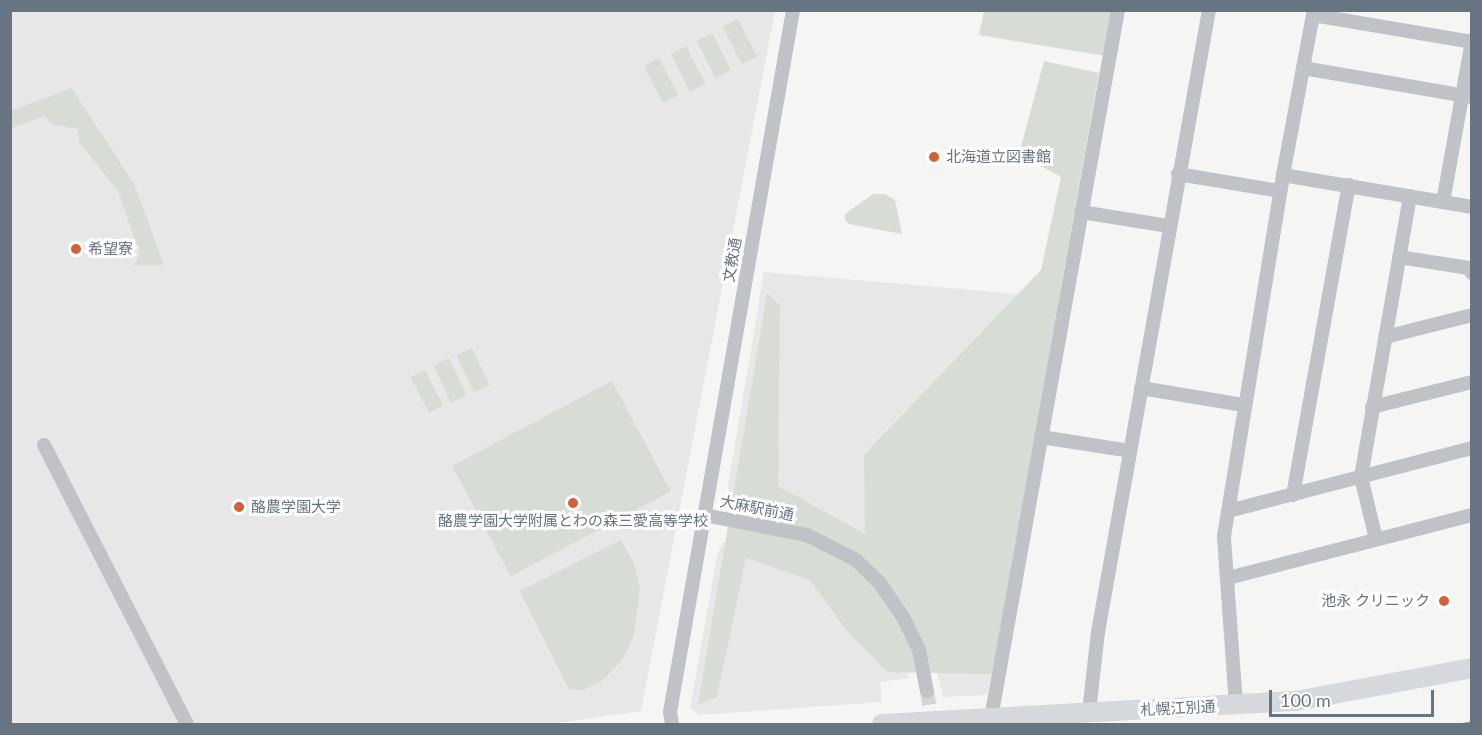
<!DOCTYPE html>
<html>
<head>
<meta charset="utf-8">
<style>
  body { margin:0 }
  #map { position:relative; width:1482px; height:735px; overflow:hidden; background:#f5f6f3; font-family:Lato,"Noto Sans JP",sans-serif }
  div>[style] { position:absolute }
  .built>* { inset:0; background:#e6e7e6 }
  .green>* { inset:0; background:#d7dcd4; transform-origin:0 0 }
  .minor-tunnel>* { height:14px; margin-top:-7px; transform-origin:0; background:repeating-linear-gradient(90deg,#d2d6d6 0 14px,transparent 0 21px) }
  .minor>* { height:14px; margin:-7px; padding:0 7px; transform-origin:7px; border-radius:7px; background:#bfc2c6 }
  .highway>* { height:20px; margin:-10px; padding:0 10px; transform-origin:10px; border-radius:10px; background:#d5d8dc }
  .rail>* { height:3px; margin-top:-1.5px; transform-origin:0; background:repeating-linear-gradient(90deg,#a3a7ac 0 9px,transparent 0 13.5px) }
  .dots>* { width:16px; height:16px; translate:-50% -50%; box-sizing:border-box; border:3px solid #fff; border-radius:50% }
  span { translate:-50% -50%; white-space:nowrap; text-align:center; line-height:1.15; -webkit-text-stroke:6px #fff; paint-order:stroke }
  .poi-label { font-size:15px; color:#677481 }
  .left { translate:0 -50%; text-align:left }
  .right { translate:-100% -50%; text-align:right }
  .street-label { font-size:15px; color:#677481 }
  .frame { position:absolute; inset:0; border:12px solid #677481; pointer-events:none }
  .scale { position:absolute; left:1269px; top:690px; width:165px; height:27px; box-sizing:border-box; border:3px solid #677481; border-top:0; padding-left:8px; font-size:18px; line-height:21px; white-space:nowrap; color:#677481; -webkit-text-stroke:4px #fff; paint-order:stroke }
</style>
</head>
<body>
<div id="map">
  <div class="built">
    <div style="clip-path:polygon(10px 11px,775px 11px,641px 711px,550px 724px,11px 724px)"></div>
    <div style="clip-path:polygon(764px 272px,1065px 298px,987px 695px,943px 697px,929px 640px,731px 501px,728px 486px)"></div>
    <div style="clip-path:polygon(730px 538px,772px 541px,902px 648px,909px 678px,880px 682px,882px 702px,699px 715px,690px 708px,717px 556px,723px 543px)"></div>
  </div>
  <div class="green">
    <div style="clip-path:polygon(984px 11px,1114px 11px,1105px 56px,979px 35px)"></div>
    <div style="left:738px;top:19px;width:42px;height:17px;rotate:63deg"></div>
    <div style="left:712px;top:33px;width:42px;height:17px;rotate:63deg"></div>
    <div style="left:686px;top:46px;width:42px;height:17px;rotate:63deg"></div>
    <div style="left:659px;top:58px;width:42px;height:17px;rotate:63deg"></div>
    <div style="clip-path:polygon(1044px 61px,1099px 73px,992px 674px,887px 672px,847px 631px,810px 580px,746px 558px,717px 697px,698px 705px,767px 293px,780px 306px,778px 486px,865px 534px,864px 455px,1041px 270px,1061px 177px,1019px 154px)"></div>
    <div style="clip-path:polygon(72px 88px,135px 186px,164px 265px,134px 265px,140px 254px,118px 191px,79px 142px,78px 129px,51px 124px,45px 116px,11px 128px,11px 111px)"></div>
    <div style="clip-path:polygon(873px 194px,885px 194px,895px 200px,902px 234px,849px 224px,845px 220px,845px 214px)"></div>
    <div style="left:472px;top:348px;width:41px;height:17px;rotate:65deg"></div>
    <div style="left:449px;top:358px;width:41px;height:17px;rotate:65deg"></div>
    <div style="left:425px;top:370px;width:40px;height:16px;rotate:63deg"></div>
    <div style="left:612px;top:381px;width:125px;height:181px;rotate:62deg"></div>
    <div style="clip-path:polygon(621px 540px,634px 564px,640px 587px,634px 635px,622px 660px,604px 679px,584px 690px,569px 689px,520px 591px)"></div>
  </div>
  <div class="minor-tunnel">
    <div style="left:927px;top:691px;width:33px;rotate:81deg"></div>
  </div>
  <div class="minor">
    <div style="left:1313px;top:15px;width:161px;rotate:9.6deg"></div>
    <div style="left:1303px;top:68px;width:171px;rotate:9.7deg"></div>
    <div style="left:1178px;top:174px;width:103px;rotate:9.5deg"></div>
    <div style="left:1283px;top:175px;width:192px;rotate:9.6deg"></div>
    <div style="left:1443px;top:202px;width:164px;rotate:-79.8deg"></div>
    <div style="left:1081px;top:212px;width:88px;rotate:9.1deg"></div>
    <div style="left:1399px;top:257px;width:71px;rotate:8.9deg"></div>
    <div style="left:1469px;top:268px;width:6px;rotate:59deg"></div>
    <div style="left:1385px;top:337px;width:90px;rotate:-14.2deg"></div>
    <div style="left:1141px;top:388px;width:104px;rotate:9.4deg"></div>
    <div style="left:1372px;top:407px;width:103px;rotate:-14deg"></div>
    <div style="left:1041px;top:437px;width:90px;rotate:8.9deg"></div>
    <div style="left:44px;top:445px;width:314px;rotate:62.9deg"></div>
    <div style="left:1293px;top:495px;width:315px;rotate:-79.8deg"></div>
    <div style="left:1228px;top:511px;width:252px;rotate:-14.5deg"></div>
    <div style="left:704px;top:515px;width:105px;rotate:11deg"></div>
    <div style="left:807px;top:535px;width:55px;rotate:27deg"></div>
    <div style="left:856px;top:560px;width:32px;rotate:44deg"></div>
    <div style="left:879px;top:582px;width:42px;rotate:55.6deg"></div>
    <div style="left:903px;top:617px;width:37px;rotate:64deg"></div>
    <div style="left:919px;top:650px;width:42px;rotate:79deg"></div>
    <div style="left:1376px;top:539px;width:64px;rotate:-103.6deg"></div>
    <div style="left:1361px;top:477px;width:285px;rotate:-80.1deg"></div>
    <div style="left:1228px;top:578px;width:252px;rotate:-14.5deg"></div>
    <div style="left:1236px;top:705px;width:169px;rotate:-94.1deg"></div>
    <div style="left:1224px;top:536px;width:366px;rotate:-80.7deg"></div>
    <div style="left:1283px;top:175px;width:168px;rotate:-79.4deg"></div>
    <div style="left:1089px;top:712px;width:81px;rotate:-83.6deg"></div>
    <div style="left:1098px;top:632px;width:632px;rotate:-79.88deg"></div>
    <div style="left:991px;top:718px;width:719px;rotate:-79.83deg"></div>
    <div style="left:672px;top:724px;width:12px;rotate:-99deg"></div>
    <div style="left:670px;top:712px;width:713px;rotate:-80.06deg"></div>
  </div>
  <div class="highway">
    <div style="left:882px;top:724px;width:415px;rotate:-3.2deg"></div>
    <div style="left:1296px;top:701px;width:179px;rotate:-10.6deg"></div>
  </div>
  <div class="rail">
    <div style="left:1462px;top:724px;width:10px;rotate:-11deg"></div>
  </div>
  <div class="dots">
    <div style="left:934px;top:157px;background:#d36135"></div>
    <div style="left:76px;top:249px;background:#d36135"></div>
    <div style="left:573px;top:503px;background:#d36135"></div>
    <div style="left:239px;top:507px;background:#d36135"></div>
    <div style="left:1444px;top:601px;background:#d36135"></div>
  </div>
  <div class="poi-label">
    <span class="left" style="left:946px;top:157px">北海道立図書館</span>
    <span class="left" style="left:88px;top:249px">希望寮</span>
    <span class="left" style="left:251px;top:507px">酪農学園大学</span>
    <span style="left:573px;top:521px">酪農学園大学附属とわの森三愛高等学校</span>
    <span class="right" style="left:1430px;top:601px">池永 クリニック</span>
  </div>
  <div class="street-label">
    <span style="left:732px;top:260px;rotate:-80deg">文教通</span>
    <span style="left:757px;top:508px;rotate:11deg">大麻駅前通</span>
    <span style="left:1178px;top:708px;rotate:-3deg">札幌江別通</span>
  </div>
  <div class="frame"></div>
  <div class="scale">100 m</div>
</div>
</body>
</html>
